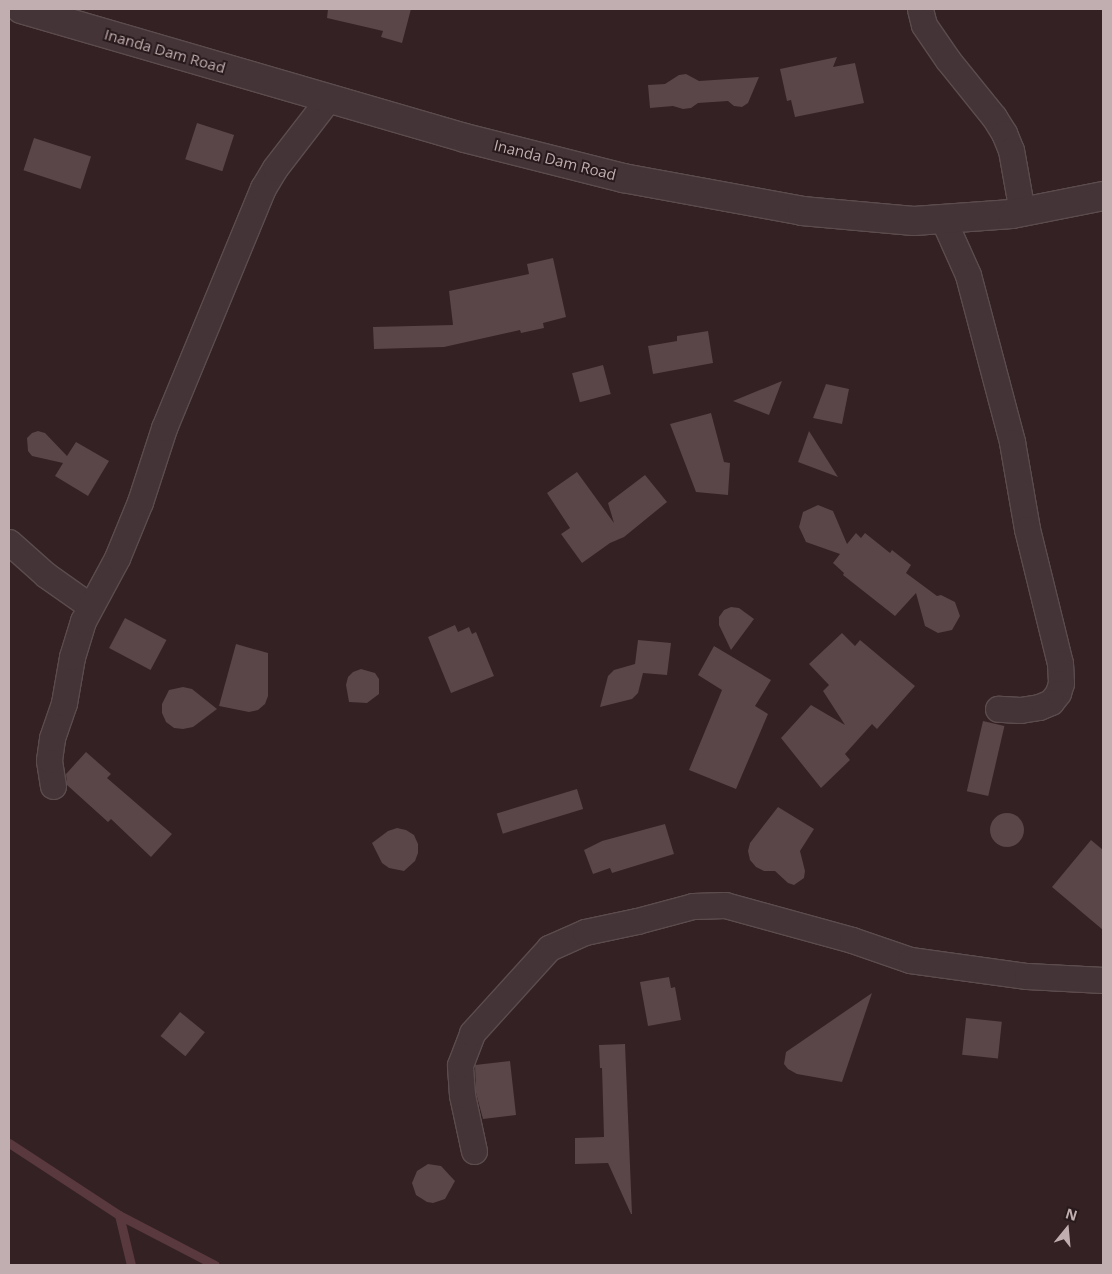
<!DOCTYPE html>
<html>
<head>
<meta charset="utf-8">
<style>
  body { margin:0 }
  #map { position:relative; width:1112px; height:1274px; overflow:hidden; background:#332124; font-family:"Open Sans",sans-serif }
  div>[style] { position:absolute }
  .stream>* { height:9px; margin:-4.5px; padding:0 4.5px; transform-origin:4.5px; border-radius:4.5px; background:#5a393e }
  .building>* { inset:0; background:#5a4548; transform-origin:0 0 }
  .round { border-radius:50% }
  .roads { filter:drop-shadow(1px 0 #5c4c4e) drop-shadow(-1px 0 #5c4c4e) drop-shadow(0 1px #5c4c4e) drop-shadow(0 -1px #5c4c4e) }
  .minor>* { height:25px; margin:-12.5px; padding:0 12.5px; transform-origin:12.5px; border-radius:12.5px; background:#443437 }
  .tertiary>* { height:28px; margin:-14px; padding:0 14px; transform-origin:14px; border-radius:14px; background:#443437 }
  span { translate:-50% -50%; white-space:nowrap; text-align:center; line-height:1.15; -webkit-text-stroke:4px #281a1c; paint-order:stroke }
  .street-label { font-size:15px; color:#c1aeb1 }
  .frame { position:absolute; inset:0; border:10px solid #c1aeb1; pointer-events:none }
  .north { position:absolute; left:1042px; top:1204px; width:50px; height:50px; -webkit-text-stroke:4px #281a1c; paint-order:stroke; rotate:17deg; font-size:14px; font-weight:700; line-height:20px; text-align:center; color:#c1aeb1 }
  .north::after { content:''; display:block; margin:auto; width:18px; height:22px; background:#c1aeb1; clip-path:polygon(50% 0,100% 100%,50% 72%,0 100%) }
</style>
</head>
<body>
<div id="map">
  <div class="stream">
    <div style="left:9px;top:1143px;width:131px;rotate:33.2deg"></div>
    <div style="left:119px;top:1215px;width:108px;rotate:27.5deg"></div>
    <div style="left:119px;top:1215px;width:51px;rotate:76.5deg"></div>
  </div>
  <div class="building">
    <div style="clip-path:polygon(328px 9px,411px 9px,402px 43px,381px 37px,383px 31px,327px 18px)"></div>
    <div style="clip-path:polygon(837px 57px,833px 67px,855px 63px,864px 103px,795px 117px,791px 100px,787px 101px,780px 69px)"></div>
    <div style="clip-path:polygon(686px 74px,699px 81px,759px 77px,748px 103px,742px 107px,734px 106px,728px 101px,698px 103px,691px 108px,683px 109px,673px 106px,650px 108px,648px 85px,665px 84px,679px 75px)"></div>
    <div style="left:197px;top:123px;width:39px;height:38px;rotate:18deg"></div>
    <div style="left:34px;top:138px;width:60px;height:34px;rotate:18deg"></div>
    <div style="clip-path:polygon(553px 258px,566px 317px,543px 323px,544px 328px,521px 333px,520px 330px,444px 347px,374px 349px,373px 327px,453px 325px,449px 291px,529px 274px,527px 264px)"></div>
    <div style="clip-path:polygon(708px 331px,713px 363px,653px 374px,648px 346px,677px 341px,677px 336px)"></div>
    <div style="left:603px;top:365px;width:30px;height:32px;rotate:75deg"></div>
    <div style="clip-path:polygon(782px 381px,769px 415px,733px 401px)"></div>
    <div style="clip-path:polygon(826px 384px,849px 389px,842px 424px,813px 418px)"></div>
    <div style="clip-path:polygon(711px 413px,724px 462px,730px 463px,728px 495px,696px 492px,670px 424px)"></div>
    <div style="clip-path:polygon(38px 431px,45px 433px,67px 456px,76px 442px,109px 461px,88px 496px,55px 476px,63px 463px,32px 456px,28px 451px,27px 438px,32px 433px)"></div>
    <div style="clip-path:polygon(809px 431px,838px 477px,798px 462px)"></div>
    <div style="clip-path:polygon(577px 472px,614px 523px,608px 503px,645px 475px,667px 502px,624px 537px,610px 543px,582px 563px,561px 534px,570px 528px,547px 493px)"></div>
    <div style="clip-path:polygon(818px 505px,833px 511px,847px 544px,856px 533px,861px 538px,865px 533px,890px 553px,892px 550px,911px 565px,906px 573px,937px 596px,941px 595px,955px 602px,960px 616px,952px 630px,938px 633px,925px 626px,916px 593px,895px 616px,843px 575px,844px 573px,833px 563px,840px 554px,806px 542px,799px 527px,803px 512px)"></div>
    <div style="clip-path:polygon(731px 607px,739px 608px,754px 619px,731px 650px,719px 625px,719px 617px,724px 610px)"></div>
    <div style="left:125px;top:618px;width:47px;height:34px;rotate:28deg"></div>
    <div style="clip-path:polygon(455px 625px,458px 632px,469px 627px,472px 634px,476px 632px,494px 676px,451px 693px,428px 637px)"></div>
    <div style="clip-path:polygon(842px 633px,855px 646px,860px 640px,915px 686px,877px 729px,872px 724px,845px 754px,850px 760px,821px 788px,781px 738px,811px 705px,845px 725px,823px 691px,829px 685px,809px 664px)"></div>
    <div style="clip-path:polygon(638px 640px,671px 643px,667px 675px,643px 673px,638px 693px,632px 699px,600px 707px,608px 676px,614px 670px,635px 664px)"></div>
    <div style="clip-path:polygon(236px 644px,268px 653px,268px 696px,265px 704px,258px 710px,249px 712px,219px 706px)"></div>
    <div style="clip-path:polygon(714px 646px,771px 680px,755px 706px,768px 714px,736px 789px,689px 770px,722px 690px,698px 675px)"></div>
    <div style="clip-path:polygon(361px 669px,375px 673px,379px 679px,379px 694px,367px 703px,349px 702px,346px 685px,348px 677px,353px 672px)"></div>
    <div style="clip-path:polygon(183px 687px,192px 689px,217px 709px,193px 727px,183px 729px,174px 728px,166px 722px,162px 713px,162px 704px,169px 690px)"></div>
    <div style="left:983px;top:721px;width:22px;height:72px;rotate:13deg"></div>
    <div style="clip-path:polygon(86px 752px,111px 774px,107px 778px,172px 834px,151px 857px,111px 819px,108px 822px,67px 785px,66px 774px)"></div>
    <div style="left:577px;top:789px;width:21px;height:84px;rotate:73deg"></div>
    <div style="clip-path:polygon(778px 807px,814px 829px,800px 851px,805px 871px,804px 878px,794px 885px,788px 883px,775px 871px,764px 871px,756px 867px,750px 860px,748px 851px,750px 843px)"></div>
    <div class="round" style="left:990px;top:813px;width:34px;height:34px"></div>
    <div style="clip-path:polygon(665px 824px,674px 854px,612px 873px,610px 868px,593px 874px,584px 850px,602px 841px)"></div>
    <div style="clip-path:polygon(397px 828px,406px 830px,414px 835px,418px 844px,418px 853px,415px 861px,404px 871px,389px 868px,382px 863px,372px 843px,388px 831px)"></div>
    <div style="clip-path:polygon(1091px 840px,1103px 850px,1103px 930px,1052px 887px)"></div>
    <div style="clip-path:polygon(669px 977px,671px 988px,675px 987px,681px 1020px,648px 1026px,640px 982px)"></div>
    <div style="clip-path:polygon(872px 993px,842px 1082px,797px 1074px,788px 1069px,784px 1064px,786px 1052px)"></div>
    <div style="left:180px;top:1012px;width:32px;height:31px;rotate:39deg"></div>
    <div style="left:966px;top:1018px;width:36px;height:37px;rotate:6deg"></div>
    <div style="clip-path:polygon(625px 1044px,632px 1214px,631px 1214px,608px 1163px,575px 1164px,575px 1138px,604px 1137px,602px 1068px,600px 1068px,599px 1045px)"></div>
    <div style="clip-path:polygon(510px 1061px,516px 1115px,483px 1119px,476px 1093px,475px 1065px)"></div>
    <div style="clip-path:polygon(428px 1164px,441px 1166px,455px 1181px,445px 1199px,433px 1203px,427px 1202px,416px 1195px,412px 1183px,417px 1171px)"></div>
  </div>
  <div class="roads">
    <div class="minor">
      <div style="left:920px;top:9px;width:16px;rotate:76deg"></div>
      <div style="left:924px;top:25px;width:42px;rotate:55.6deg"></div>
      <div style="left:948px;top:60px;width:73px;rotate:51.1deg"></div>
      <div style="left:994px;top:117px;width:19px;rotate:58deg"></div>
      <div style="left:1004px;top:133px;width:18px;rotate:68deg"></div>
      <div style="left:1011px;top:150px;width:63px;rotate:79.9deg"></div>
      <div style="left:943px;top:219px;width:61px;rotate:65.9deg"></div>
      <div style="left:968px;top:275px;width:173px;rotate:75.2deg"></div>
      <div style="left:1012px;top:442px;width:88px;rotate:80.2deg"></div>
      <div style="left:1027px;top:529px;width:138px;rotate:76.2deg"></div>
      <div style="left:1060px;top:663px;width:20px;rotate:87deg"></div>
      <div style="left:1061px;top:683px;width:10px;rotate:107deg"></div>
      <div style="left:1058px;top:693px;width:11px;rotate:128deg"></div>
      <div style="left:1051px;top:702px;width:13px;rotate:157deg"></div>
      <div style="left:1039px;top:707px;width:19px;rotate:171deg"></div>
      <div style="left:1020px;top:710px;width:22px;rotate:-177deg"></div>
      <div style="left:9px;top:542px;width:50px;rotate:41.7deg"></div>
      <div style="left:46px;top:575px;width:54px;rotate:35.2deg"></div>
      <div style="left:53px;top:786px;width:26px;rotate:-99deg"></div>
      <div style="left:49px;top:760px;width:22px;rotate:-82deg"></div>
      <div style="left:52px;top:738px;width:37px;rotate:-71deg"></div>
      <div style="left:64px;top:703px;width:47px;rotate:-80.1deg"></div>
      <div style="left:72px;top:657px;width:38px;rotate:-73deg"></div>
      <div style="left:83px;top:621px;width:72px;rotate:-61.6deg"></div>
      <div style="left:117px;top:558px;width:61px;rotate:-67.7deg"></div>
      <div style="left:140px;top:502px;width:78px;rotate:-72deg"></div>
      <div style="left:164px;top:428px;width:260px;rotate:-67.6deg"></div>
      <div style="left:263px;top:188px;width:23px;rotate:-59deg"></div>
      <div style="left:275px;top:168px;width:88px;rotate:-52.4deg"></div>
      <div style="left:474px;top:1151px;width:57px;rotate:-102.1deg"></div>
      <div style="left:462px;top:1095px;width:30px;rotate:-94deg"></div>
      <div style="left:460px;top:1065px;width:34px;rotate:-69deg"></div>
      <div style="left:472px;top:1033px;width:115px;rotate:-47.8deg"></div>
      <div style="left:549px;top:948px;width:39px;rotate:-24deg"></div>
      <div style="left:585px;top:932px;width:53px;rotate:-11.9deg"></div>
      <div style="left:637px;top:921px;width:58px;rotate:-15deg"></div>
      <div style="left:693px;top:906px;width:32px;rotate:-2deg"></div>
      <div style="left:725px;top:905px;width:132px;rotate:15.4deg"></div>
      <div style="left:852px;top:940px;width:61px;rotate:19deg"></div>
      <div style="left:910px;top:960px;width:118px;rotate:7.8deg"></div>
      <div style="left:1027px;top:976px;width:76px;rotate:3deg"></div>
    </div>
    <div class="tertiary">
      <div style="left:21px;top:9px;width:462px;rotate:16.2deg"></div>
      <div style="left:465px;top:138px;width:163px;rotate:14.2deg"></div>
      <div style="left:623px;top:178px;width:182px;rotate:10.4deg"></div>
      <div style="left:802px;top:211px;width:112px;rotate:5.1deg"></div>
      <div style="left:914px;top:221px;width:98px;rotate:-4.1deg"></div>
      <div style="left:1012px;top:214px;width:93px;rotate:-11.2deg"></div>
    </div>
  </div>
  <div class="street-label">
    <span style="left:165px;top:51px;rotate:16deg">Inanda Dam Road</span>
    <span style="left:555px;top:160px;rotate:14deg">Inanda Dam Road</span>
  </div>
  <div class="frame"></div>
  <div class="north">N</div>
</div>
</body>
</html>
